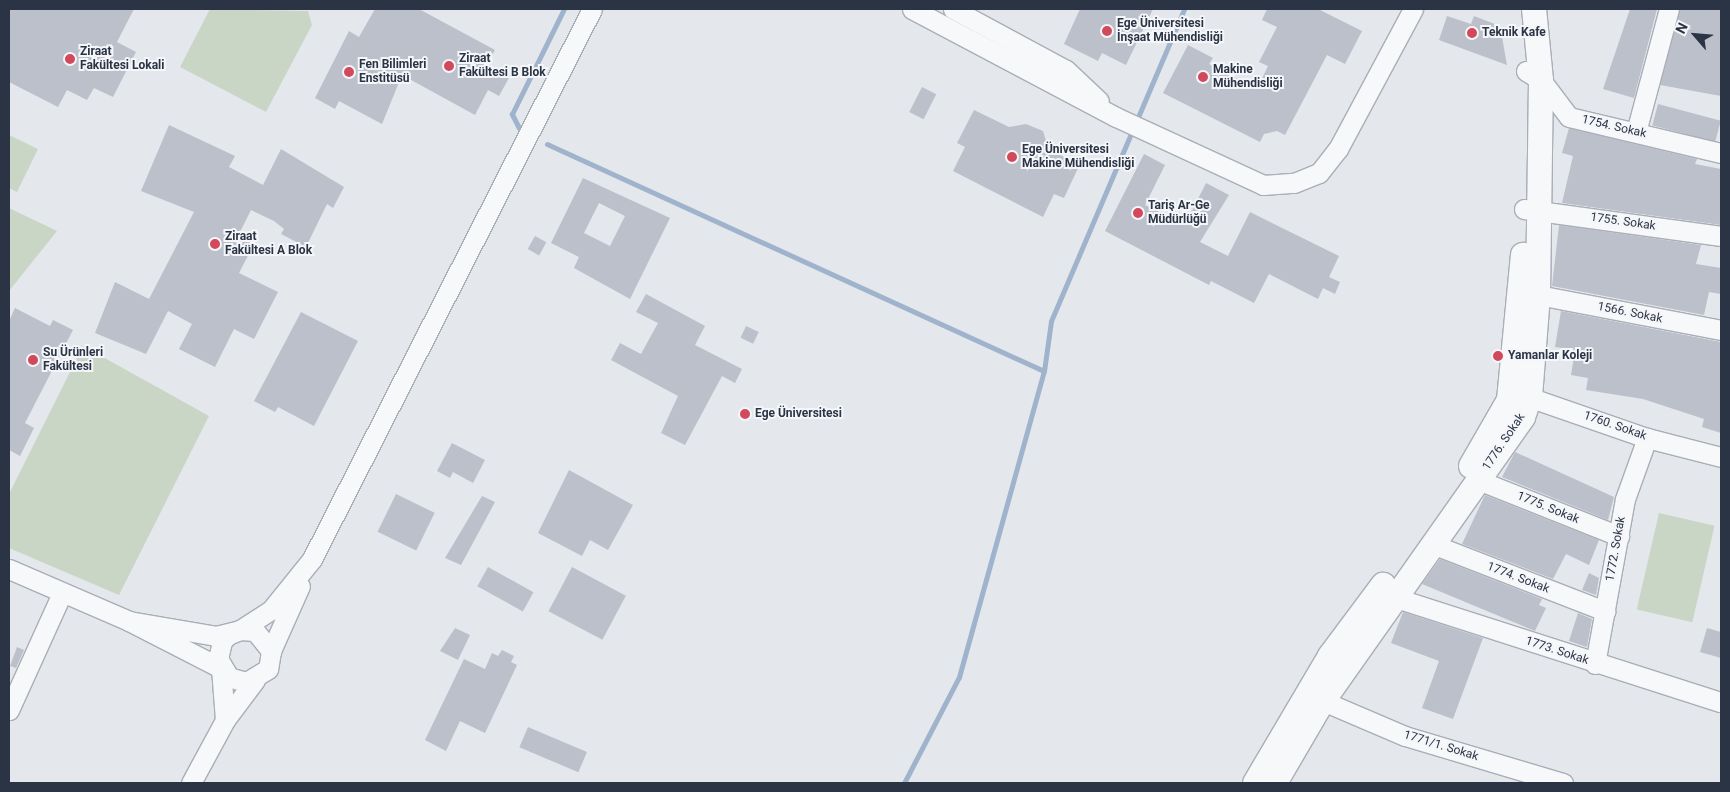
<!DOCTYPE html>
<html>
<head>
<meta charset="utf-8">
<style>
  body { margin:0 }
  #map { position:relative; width:1730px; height:792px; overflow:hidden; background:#e4e7ec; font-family:Roboto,sans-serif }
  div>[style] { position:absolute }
  .green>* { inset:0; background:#c9d6c5; transform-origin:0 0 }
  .stream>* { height:5px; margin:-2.5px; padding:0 2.5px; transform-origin:2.5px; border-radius:2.5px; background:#9fb4cc }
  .building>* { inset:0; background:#bbc0ca; transform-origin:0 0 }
  .roads { filter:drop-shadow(1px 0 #a9aeb7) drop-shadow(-1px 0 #a9aeb7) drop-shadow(0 1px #a9aeb7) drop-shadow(0 -1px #a9aeb7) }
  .minor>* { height:19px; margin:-9.5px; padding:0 9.5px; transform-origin:9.5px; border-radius:9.5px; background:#f7f8fa }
  .tertiary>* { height:24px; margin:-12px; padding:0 12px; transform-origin:12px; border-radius:12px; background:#f7f8fa }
  .dots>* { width:14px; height:14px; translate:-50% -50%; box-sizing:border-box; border:2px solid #f4f6f9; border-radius:50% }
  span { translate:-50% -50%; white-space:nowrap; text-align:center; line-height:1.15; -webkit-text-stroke:4px #f4f6f9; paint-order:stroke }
  .poi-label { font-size:12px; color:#2b3445; font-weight:700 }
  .left { translate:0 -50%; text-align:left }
  .street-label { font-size:12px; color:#2b3445 }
  .frame { position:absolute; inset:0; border:10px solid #2b3445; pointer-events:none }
  .north { position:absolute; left:1670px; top:10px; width:50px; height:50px; -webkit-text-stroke:4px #f4f6f9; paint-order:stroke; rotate:297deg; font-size:14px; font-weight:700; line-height:20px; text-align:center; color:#2b3445 }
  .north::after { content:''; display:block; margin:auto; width:18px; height:22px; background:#2b3445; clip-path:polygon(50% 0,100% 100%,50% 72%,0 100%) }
</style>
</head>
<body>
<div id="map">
  <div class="green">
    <div style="clip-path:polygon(210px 9px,308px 11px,312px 25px,266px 112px,180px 67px)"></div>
    <div style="clip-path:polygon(9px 135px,38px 149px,17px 192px,9px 188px)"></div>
    <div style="clip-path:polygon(9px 208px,57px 231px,9px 291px)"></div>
    <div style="clip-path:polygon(83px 346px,209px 416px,119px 595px,9px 548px,9px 494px)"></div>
    <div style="left:1659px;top:513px;width:57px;height:99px;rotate:13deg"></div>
  </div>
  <div class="stream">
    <div style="left:519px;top:128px;width:16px;rotate:-117deg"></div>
    <div style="left:512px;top:114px;width:117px;rotate:-63.7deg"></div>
    <div style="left:547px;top:144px;width:546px;rotate:24.55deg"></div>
    <div style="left:904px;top:783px;width:119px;rotate:-62.6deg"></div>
    <div style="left:959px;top:677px;width:318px;rotate:-74.5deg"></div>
    <div style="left:1044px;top:371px;width:50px;rotate:-82deg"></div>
    <div style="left:1051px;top:321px;width:339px;rotate:-66.9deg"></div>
  </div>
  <div class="building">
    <div style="clip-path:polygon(9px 9px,134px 9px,117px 42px,136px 52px,113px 97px,94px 88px,87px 100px,67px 90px,58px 107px,9px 82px)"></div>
    <div style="clip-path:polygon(375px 9px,419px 9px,495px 50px,487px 64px,510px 76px,499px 96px,488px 90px,475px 115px,402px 75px,382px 124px,339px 101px,335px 109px,315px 98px,349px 31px,359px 37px)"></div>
    <div style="clip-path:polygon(1080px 9px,1153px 9px,1126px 65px,1102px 53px,1098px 61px,1064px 44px)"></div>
    <div style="clip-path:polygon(1267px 9px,1318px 9px,1362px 31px,1345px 64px,1327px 55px,1285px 135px,1277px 131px,1264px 134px,1260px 142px,1163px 93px,1188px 45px,1213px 58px,1209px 64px,1257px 89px,1268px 66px,1259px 62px,1277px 27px,1262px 20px)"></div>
    <div style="clip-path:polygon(1630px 9px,1657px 9px,1634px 98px,1603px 89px)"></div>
    <div style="clip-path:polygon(1680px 9px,1721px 9px,1721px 96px,1660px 85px)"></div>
    <div style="clip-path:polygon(1447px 16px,1471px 24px,1474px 16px,1500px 26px,1507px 65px,1439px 40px)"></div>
    <div style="left:922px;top:87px;width:16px;height:28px;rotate:27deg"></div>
    <div style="left:1658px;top:104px;width:65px;height:22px;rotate:15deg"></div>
    <div style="clip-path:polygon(974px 110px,1009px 127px,1026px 124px,1043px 131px,1049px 150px,1080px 164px,1064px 198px,1054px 194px,1043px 217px,953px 171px,965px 147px,957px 143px)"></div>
    <div style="clip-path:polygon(169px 125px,235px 156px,229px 167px,263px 185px,281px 149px,344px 187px,333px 208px,327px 204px,306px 247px,281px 234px,284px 229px,274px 221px,251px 210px,239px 234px,255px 242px,239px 273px,278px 292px,254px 339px,234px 329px,215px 367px,179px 349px,192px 324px,168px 311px,146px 354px,95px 333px,115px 282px,149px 299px,194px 212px,141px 191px)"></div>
    <div style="clip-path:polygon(1569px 128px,1697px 159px,1695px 164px,1721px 169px,1721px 225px,1562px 203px,1573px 156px,1562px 153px)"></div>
    <div style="clip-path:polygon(1144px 154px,1165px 165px,1145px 205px,1185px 225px,1206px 183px,1229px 195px,1200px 242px,1228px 256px,1250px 212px,1339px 256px,1329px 277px,1340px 282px,1335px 294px,1323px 288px,1318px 299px,1269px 274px,1254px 303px,1211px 281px,1209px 285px,1105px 231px)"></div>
    <div style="clip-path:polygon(evenodd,583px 178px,670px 218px,630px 299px,574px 268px,579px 257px,551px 243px,583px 178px,599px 203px,625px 216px,610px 246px,584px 233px,599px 203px)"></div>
    <div style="clip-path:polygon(1559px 225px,1701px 245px,1696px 264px,1721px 268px,1721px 294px,1709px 292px,1704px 315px,1552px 286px)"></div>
    <div style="left:535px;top:236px;width:13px;height:15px;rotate:29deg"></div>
    <div style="clip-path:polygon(646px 294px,705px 326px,695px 345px,742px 369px,735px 383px,722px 376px,685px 445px,661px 433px,678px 396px,611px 360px,620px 343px,641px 354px,658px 323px,636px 312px)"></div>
    <div style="clip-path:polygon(15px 308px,50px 326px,53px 320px,73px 330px,25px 423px,34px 428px,20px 456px,9px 450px,9px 321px)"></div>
    <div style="clip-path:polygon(1561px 311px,1721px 342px,1721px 433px,1702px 427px,1704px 419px,1643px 399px,1586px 390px,1588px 378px,1571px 375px,1575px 350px,1555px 347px)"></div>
    <div style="clip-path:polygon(301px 312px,358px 341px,314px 426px,278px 407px,275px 412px,254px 401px)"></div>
    <div style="left:746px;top:326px;width:14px;height:13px;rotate:25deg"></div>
    <div style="clip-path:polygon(452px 443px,485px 460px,473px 483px,453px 472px,450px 478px,437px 471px)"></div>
    <div style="clip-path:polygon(1515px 452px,1614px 497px,1608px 520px,1502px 477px)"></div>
    <div style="clip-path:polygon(569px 470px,633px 505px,608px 550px,590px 540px,582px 556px,538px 533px)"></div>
    <div style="left:396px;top:494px;width:43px;height:42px;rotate:26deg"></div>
    <div style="clip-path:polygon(1485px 495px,1599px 540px,1589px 565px,1566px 554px,1553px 579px,1462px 544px)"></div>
    <div style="clip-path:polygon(482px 496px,495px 502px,461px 565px,445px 558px)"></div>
    <div style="clip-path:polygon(1440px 559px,1542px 599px,1539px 605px,1546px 608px,1535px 631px,1422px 584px)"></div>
    <div style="left:488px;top:567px;width:52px;height:22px;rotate:29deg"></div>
    <div style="left:572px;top:567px;width:61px;height:50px;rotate:28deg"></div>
    <div style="clip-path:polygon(1589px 573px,1599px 578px,1596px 595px,1582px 590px)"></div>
    <div style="clip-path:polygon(1403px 612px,1483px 638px,1453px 719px,1422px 708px,1439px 661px,1391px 643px)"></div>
    <div style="clip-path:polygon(1578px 613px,1592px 619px,1587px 647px,1569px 641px)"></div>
    <div style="clip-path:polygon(455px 628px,470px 635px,458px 660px,440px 651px)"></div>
    <div style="clip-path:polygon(1707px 628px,1721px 632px,1721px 658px,1700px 652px)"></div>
    <div style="clip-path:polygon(17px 647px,24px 650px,16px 668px,10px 666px)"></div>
    <div style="clip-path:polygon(502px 650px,514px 656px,511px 662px,517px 665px,485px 733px,460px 721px,446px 751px,425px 740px,464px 659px,485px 669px,492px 653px,498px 656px)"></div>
    <div style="left:528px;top:727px;width:64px;height:22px;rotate:23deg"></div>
  </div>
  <div class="roads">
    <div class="minor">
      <div style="left:912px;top:9px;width:231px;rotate:27.9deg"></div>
      <div style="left:1116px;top:117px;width:162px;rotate:24.8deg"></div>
      <div style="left:1263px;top:185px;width:31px;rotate:-4deg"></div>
      <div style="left:1294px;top:183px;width:27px;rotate:-22deg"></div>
      <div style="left:1319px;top:173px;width:31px;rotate:-52deg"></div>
      <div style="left:1338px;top:149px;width:159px;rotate:-61.8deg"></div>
      <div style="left:953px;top:9px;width:128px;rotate:28.4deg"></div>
      <div style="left:1066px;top:70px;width:45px;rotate:43.2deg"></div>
      <div style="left:1526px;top:71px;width:17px;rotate:31deg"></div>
      <div style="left:1541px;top:80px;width:46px;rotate:52.9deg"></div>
      <div style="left:1569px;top:117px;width:156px;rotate:13.3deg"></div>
      <div style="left:1636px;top:132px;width:127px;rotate:-75deg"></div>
      <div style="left:1524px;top:209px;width:199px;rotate:7.8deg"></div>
      <div style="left:1538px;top:295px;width:186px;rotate:10.8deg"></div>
      <div style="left:1517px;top:393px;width:138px;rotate:19.1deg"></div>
      <div style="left:1647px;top:438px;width:76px;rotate:14.4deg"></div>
      <div style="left:1478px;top:480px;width:152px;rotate:21.7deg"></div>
      <div style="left:1432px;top:544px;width:186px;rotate:21.2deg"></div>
      <div style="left:9px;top:569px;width:131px;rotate:23.4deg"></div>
      <div style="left:129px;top:621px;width:103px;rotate:27.1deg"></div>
      <div style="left:221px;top:668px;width:52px;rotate:85.6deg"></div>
      <div style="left:1393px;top:597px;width:344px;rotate:17.8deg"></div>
      <div style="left:129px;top:621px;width:88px;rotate:9.8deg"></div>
      <div style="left:216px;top:636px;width:25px;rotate:-14deg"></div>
      <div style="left:240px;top:630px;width:15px;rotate:4deg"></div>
      <div style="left:255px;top:631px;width:26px;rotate:51deg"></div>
      <div style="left:271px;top:651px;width:18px;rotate:99deg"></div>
      <div style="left:268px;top:669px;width:26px;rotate:149deg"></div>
      <div style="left:246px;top:682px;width:18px;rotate:-164deg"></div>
      <div style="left:229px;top:677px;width:21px;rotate:-121deg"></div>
      <div style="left:218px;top:659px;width:18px;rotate:-77deg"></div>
      <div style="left:222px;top:641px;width:8px;rotate:-45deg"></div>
      <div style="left:228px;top:635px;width:13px;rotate:-23deg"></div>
      <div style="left:240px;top:630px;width:37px;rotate:-33deg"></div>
      <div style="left:271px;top:610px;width:65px;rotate:-51.2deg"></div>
      <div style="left:312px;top:559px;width:617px;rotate:-63.02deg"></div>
      <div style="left:271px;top:651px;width:71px;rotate:-66deg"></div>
      <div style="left:1595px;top:664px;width:168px;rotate:-79.7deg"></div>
      <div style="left:1625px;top:499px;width:65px;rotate:-70.2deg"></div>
      <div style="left:1323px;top:701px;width:89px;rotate:23.1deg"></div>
      <div style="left:1405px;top:736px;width:165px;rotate:16.6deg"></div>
      <div style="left:9px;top:710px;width:128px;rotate:-65.6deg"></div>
      <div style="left:191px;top:783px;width:72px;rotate:-61.6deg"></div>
      <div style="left:225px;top:720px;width:50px;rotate:-53.1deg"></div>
    </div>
    <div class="tertiary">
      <div style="left:1471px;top:466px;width:76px;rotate:-60.1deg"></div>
      <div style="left:1509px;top:400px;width:146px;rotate:-84.5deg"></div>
      <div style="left:1255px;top:783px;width:147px;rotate:-59.4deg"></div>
      <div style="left:1330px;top:656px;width:89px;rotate:-53.3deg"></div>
      <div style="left:1275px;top:783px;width:95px;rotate:-59.7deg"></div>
      <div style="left:1323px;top:701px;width:347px;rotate:-54.8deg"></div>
      <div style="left:1523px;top:417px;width:21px;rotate:-71deg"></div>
      <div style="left:1530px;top:397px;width:102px;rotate:-85.5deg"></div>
      <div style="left:1538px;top:295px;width:215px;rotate:-89.2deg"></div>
      <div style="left:1541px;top:80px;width:71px;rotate:-95.6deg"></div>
    </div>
  </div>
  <div class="dots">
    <div style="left:1107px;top:31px;background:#d1495b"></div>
    <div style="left:1472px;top:33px;background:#d1495b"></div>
    <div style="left:70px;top:59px;background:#d1495b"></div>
    <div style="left:449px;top:66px;background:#d1495b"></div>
    <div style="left:349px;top:72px;background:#d1495b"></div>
    <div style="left:1203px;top:77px;background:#d1495b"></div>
    <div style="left:1012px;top:157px;background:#d1495b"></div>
    <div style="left:1138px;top:213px;background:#d1495b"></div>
    <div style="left:215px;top:244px;background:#d1495b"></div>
    <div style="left:1498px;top:356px;background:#d1495b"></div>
    <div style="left:33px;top:360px;background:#d1495b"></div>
    <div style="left:745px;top:414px;background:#d1495b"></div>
  </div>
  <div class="poi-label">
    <span class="left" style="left:1117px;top:31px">Ege Üniversitesi<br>İnşaat Mühendisliği</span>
    <span class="left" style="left:1482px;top:33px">Teknik Kafe</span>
    <span class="left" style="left:80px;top:59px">Ziraat<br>Fakültesi Lokali</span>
    <span class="left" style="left:459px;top:66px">Ziraat<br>Fakültesi B Blok</span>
    <span class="left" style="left:359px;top:72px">Fen Bilimleri<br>Enstitüsü</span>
    <span class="left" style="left:1213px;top:77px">Makine<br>Mühendisliği</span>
    <span class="left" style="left:1022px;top:157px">Ege Üniversitesi<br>Makine Mühendisliği</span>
    <span class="left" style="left:1148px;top:213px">Tariş Ar-Ge<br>Müdürlüğü</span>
    <span class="left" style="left:225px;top:244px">Ziraat<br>Fakültesi A Blok</span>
    <span class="left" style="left:43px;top:360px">Su Ürünleri<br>Fakültesi</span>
    <span class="left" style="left:1508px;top:356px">Yamanlar Koleji</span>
    <span class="left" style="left:755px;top:414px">Ege Üniversitesi</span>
  </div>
  <div class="street-label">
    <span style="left:1614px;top:127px;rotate:13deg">1754. Sokak</span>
    <span style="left:1623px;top:222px;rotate:8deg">1755. Sokak</span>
    <span style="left:1630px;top:313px;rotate:11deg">1566. Sokak</span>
    <span style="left:1615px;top:426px;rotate:19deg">1760. Sokak</span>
    <span style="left:1504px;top:442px;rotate:-56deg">1776. Sokak</span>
    <span style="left:1548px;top:508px;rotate:22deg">1775. Sokak</span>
    <span style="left:1616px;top:549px;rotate:-80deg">1772. Sokak</span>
    <span style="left:1518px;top:578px;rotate:21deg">1774. Sokak</span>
    <span style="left:1557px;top:651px;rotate:18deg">1773. Sokak</span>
    <span style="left:1441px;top:746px;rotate:17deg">1771/1. Sokak</span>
  </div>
  <div class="frame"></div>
  <div class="north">N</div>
</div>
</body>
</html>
